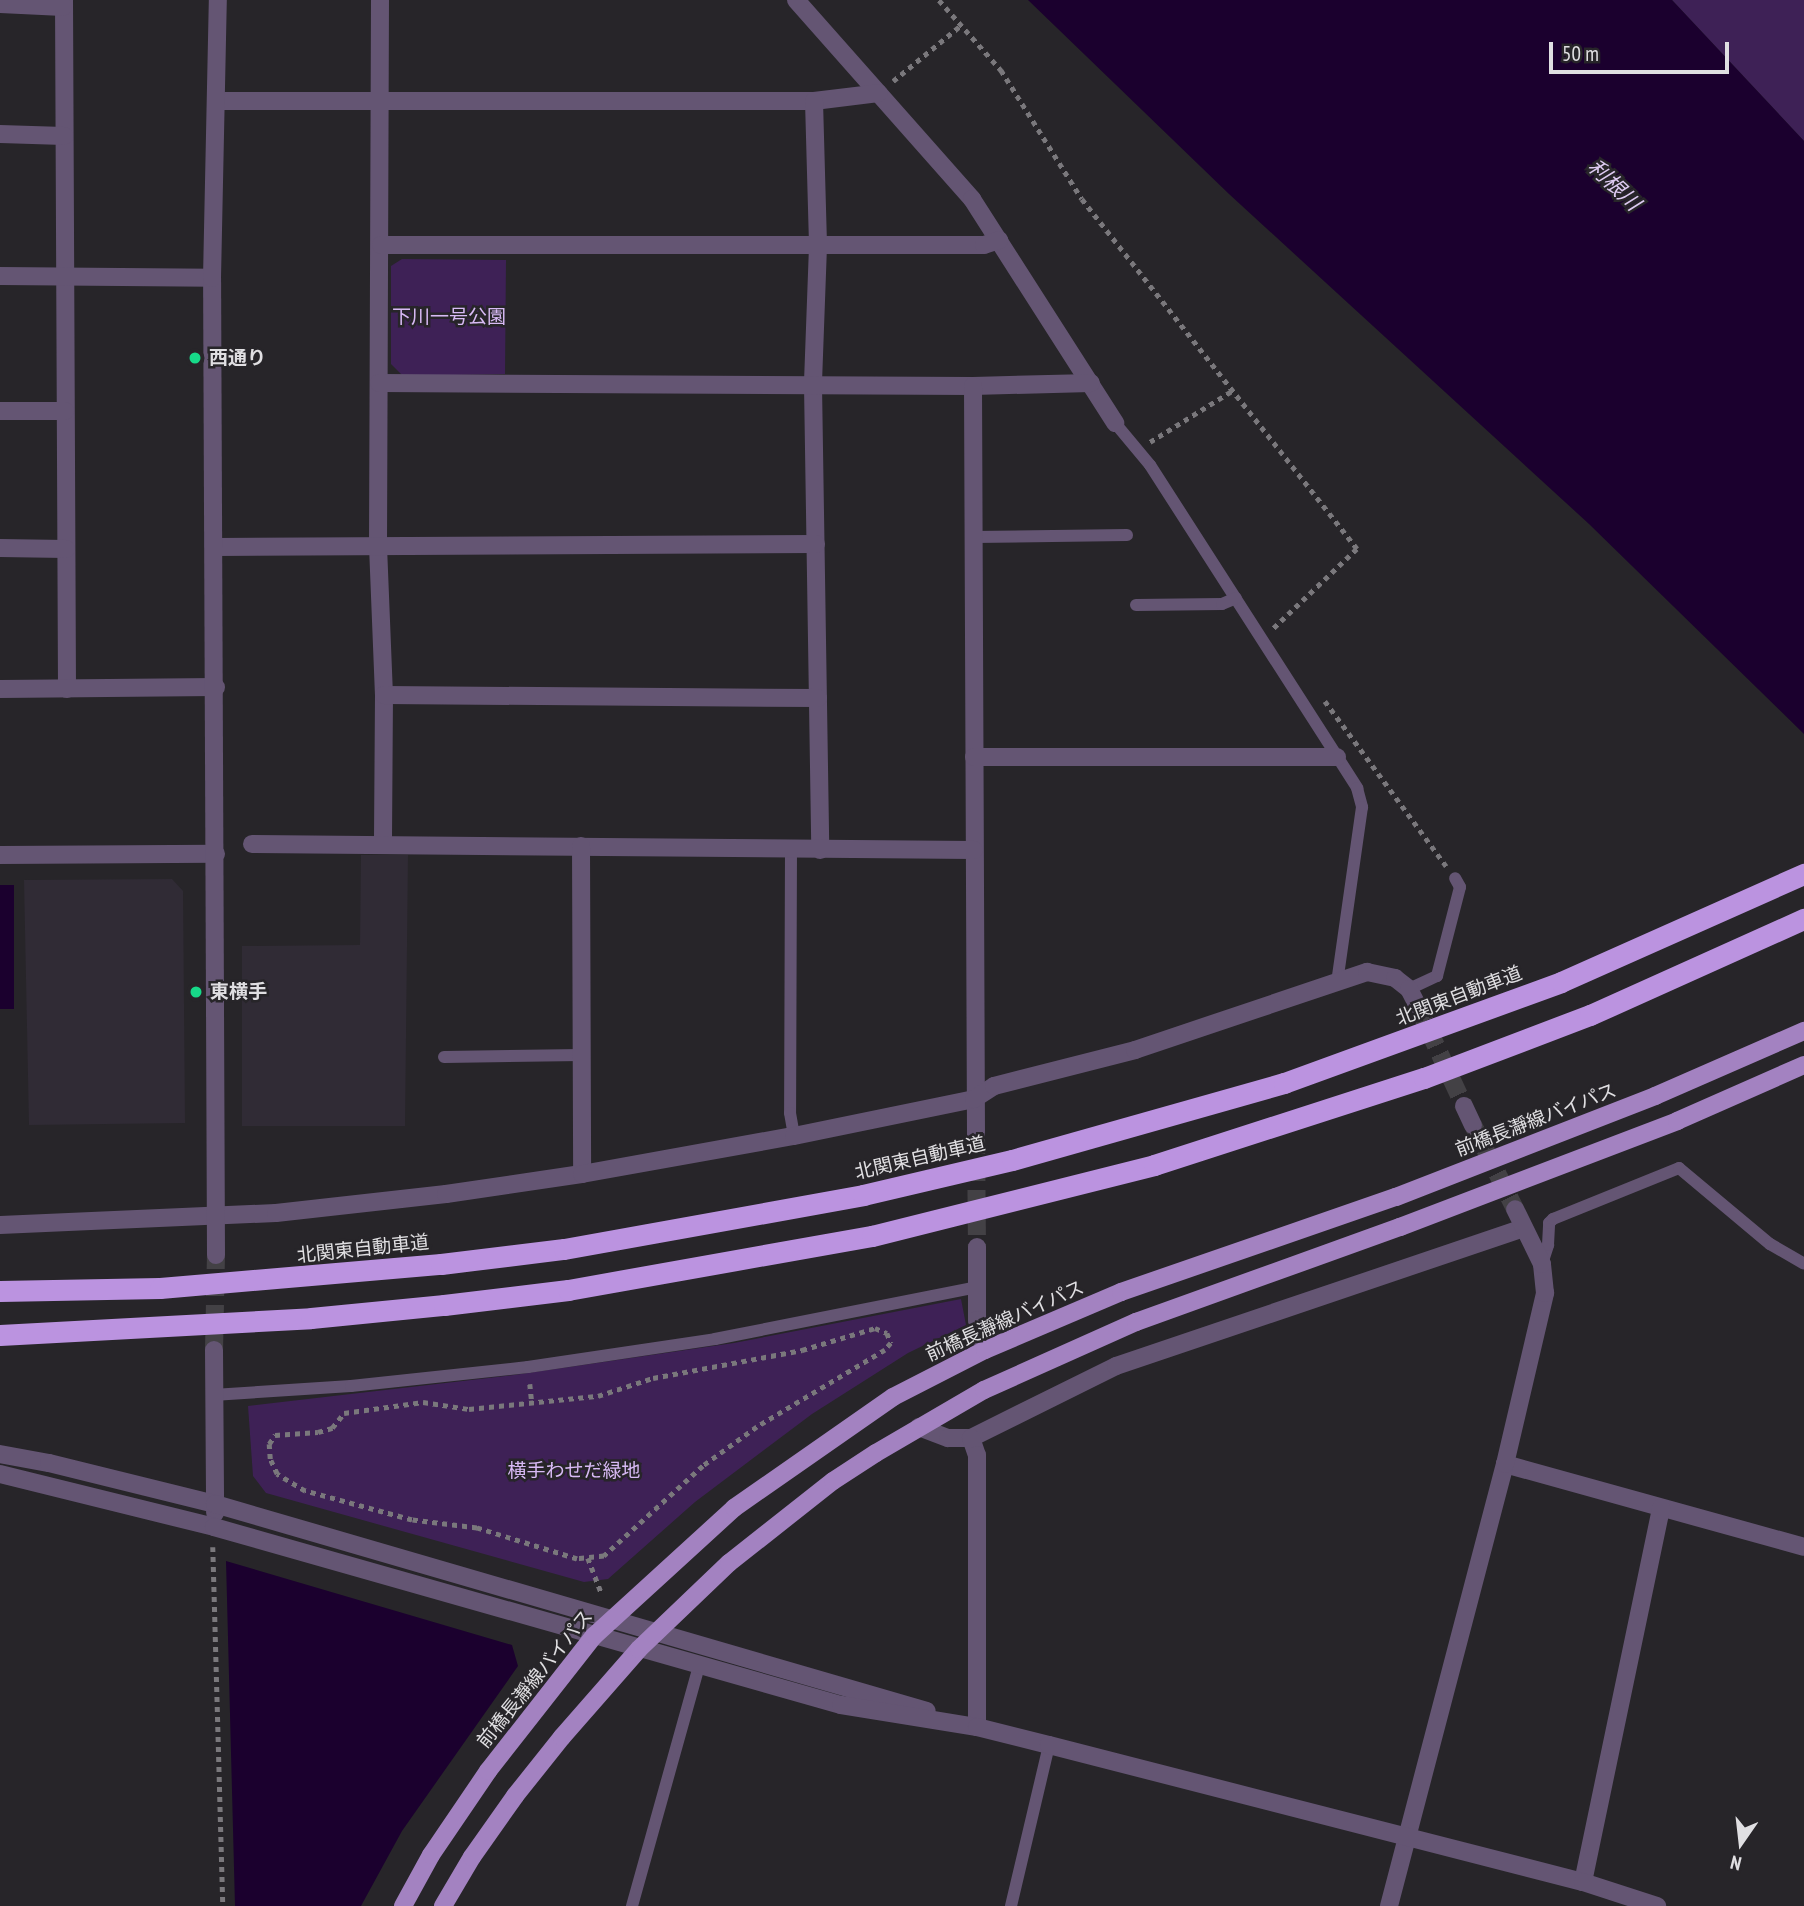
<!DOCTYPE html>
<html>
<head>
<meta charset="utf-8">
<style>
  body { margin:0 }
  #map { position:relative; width:1804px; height:1906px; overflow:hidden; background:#272529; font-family:"PT Sans Narrow","Noto Sans JP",sans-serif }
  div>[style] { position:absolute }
  .built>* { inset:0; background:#302b35 }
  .green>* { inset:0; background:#3e2156 }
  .water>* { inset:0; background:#1b002e; transform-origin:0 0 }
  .minor-tunnel>* { height:18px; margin-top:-9px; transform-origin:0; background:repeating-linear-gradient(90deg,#434145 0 18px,transparent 0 27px) }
  .tertiary-tunnel>* { height:18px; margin-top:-9px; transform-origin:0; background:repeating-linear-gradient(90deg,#434145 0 18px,transparent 0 27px) }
  .path>* { height:4.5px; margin-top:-2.25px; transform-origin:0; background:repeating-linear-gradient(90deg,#7a787c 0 5px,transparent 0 10px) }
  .service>* { height:12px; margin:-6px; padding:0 6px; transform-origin:6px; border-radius:6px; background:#645573 }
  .minor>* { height:18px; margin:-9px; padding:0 9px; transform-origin:9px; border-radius:9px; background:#645573 }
  .tertiary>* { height:18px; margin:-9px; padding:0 9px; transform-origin:9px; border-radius:9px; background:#645573 }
  .primary>* { height:18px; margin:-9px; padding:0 9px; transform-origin:9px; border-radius:9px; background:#a382c1 }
  .motorway>* { height:21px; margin:-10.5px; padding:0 10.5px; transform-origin:10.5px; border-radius:10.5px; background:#bb93e0 }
  .dots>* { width:19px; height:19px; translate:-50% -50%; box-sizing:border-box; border:4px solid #272529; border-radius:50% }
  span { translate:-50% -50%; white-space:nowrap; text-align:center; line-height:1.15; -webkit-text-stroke:5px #272529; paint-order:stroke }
  .park-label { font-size:19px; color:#d8baf5 }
  .poi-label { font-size:19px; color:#e0dfe2; font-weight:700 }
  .left { translate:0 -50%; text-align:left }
  .street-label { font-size:19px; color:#e0dfe2 }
  .water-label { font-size:21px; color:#ddcaf1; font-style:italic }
  .north { position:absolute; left:1706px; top:1808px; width:70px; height:70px; -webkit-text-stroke:5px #272529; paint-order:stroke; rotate:194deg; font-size:19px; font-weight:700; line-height:28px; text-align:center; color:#e0dfe2 }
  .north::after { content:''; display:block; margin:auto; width:24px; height:32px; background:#e0dfe2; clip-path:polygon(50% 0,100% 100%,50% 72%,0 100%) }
  .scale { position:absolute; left:1549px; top:42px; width:180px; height:32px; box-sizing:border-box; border:4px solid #e0dfe2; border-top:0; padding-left:9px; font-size:21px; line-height:24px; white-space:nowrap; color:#e0dfe2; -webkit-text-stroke:5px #272529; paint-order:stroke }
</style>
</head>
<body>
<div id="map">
  <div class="built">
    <div style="clip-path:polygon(361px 855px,408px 855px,405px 1126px,242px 1126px,242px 946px,360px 945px)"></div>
    <div style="clip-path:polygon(172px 879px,183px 891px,185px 1123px,29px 1125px,24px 880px)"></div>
  </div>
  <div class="green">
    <div style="clip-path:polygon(1672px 0,1804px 0,1804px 141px)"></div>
    <div style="clip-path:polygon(402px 259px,506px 260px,505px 374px,403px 376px,391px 364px,391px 266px)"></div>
    <div style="clip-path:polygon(961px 1299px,966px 1325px,908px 1353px,812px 1414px,695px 1502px,608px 1579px,584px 1582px,266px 1493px,253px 1476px,248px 1406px,514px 1375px,734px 1343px)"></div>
  </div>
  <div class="water">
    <div style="clip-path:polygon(1028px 0,1672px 0,1804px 141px,1804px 734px,1589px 524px,1229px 194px)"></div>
    <div style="left:0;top:885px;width:14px;height:124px"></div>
    <div style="clip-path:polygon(226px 1561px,512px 1645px,518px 1666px,402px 1831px,361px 1906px,235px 1906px)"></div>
  </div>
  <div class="minor-tunnel">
    <div style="left:1417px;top:1005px;width:111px;rotate:65deg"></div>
    <div style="left:1473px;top:1125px;width:94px;rotate:63.4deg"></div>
    <div style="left:976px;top:1136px;width:111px;rotate:89.5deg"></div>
  </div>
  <div class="tertiary-tunnel">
    <div style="left:214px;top:1350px;width:95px;rotate:-88.8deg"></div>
  </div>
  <div class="path">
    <div style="left:939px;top:0;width:94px;rotate:48.5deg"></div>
    <div style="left:1001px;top:70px;width:152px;rotate:57.9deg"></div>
    <div style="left:1082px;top:199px;width:445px;rotate:51.8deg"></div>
    <div style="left:1357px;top:549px;width:116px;rotate:136.4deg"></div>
    <div style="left:893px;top:81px;width:87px;rotate:-39.4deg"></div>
    <div style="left:1150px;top:442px;width:97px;rotate:-31.9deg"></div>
    <div style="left:1325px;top:701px;width:205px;rotate:53.7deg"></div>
    <div style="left:875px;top:1328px;width:13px;rotate:23deg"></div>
    <div style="left:887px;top:1333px;width:11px;rotate:68deg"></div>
    <div style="left:891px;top:1343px;width:9px;rotate:131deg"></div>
    <div style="left:885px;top:1350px;width:149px;rotate:149deg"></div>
    <div style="left:757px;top:1427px;width:67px;rotate:144.2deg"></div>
    <div style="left:703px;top:1466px;width:134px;rotate:137.7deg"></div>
    <div style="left:604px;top:1556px;width:27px;rotate:174deg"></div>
    <div style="left:577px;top:1559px;width:105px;rotate:-162.8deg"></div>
    <div style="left:477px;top:1528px;width:65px;rotate:-173deg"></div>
    <div style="left:412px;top:1520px;width:111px;rotate:-164.8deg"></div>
    <div style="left:305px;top:1491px;width:33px;rotate:-149deg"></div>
    <div style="left:277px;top:1474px;width:17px;rotate:-115deg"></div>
    <div style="left:270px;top:1459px;width:15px;rotate:-94deg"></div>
    <div style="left:269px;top:1444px;width:11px;rotate:-56deg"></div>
    <div style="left:275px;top:1435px;width:43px;rotate:-4deg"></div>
    <div style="left:318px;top:1432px;width:15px;rotate:-16deg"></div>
    <div style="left:332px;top:1428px;width:19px;rotate:-51deg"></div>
    <div style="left:344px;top:1413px;width:80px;rotate:-7.9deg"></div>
    <div style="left:423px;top:1402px;width:47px;rotate:8.7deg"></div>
    <div style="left:469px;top:1409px;width:130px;rotate:-5.8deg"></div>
    <div style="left:598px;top:1396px;width:58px;rotate:-18.1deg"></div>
    <div style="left:653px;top:1378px;width:152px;rotate:-10.6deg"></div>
    <div style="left:802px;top:1350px;width:76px;rotate:-16.8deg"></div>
    <div style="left:530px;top:1384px;width:20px;rotate:84deg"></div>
    <div style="left:213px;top:1547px;width:359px;rotate:88.4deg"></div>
    <div style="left:588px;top:1558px;width:39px;rotate:69deg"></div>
  </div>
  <div class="service">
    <div style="left:1115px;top:423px;width:55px;rotate:50.2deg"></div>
    <div style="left:1150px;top:465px;width:384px;rotate:57.3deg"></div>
    <div style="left:1357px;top:788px;width:20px;rotate:75deg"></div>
    <div style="left:1362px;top:807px;width:178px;rotate:98.1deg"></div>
    <div style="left:973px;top:537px;width:154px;rotate:-0.7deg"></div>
    <div style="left:1136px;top:605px;width:86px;rotate:-0.7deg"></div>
    <div style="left:1222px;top:604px;width:15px;rotate:-23deg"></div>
    <div style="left:791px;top:849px;width:264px;rotate:90.2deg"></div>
    <div style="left:790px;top:1113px;width:23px;rotate:80deg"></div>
    <div style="left:1409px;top:989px;width:31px;rotate:-25deg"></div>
    <div style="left:1437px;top:976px;width:92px;rotate:-75.5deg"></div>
    <div style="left:1460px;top:887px;width:10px;rotate:-119deg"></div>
    <div style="left:444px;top:1057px;width:137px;rotate:-0.8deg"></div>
    <div style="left:1542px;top:1264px;width:20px;rotate:-72deg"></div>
    <div style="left:1548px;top:1245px;width:22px;rotate:-87deg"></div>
    <div style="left:1549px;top:1223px;width:6px;rotate:-45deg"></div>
    <div style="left:1553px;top:1219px;width:136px;rotate:-22deg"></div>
    <div style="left:1679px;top:1168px;width:119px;rotate:39.9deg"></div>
    <div style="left:1770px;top:1244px;width:39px;rotate:30deg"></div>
    <div style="left:213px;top:1395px;width:138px;rotate:-3.7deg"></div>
    <div style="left:351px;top:1386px;width:178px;rotate:-6.1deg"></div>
    <div style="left:528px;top:1367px;width:189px;rotate:-8.5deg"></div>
    <div style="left:715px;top:1339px;width:267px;rotate:-11.2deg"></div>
    <div style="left:632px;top:1906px;width:249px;rotate:-74.4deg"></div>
    <div style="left:1011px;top:1906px;width:165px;rotate:-76.7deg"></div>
  </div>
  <div class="minor">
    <div style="left:64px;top:0;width:689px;rotate:89.75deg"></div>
    <div style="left:380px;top:0;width:546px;rotate:90.21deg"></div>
    <div style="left:378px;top:546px;width:149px;rotate:87.7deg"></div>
    <div style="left:384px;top:695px;width:149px;rotate:90.4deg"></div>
    <div style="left:796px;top:0;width:266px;rotate:48.5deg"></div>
    <div style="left:972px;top:199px;width:266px;rotate:57.4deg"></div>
    <div style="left:0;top:4px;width:63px;rotate:2.7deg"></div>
    <div style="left:216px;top:101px;width:598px"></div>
    <div style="left:814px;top:101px;width:65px;rotate:-7deg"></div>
    <div style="left:814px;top:101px;width:145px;rotate:88.4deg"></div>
    <div style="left:818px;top:246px;width:139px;rotate:92.1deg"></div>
    <div style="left:813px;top:385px;width:465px;rotate:89.1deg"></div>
    <div style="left:0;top:134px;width:64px;rotate:1.8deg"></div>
    <div style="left:381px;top:245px;width:603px"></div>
    <div style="left:984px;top:245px;width:16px;rotate:-18deg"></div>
    <div style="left:0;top:276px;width:212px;rotate:0.5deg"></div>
    <div style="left:379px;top:383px;width:594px;rotate:0.29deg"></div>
    <div style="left:973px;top:386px;width:118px;rotate:-1.5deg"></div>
    <div style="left:973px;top:386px;width:750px;rotate:89.77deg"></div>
    <div style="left:0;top:411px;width:65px"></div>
    <div style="left:215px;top:547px;width:601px;rotate:-0.29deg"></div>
    <div style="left:0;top:548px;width:66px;rotate:0.9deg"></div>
    <div style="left:0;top:689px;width:216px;rotate:-0.5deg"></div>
    <div style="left:384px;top:695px;width:434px;rotate:0.4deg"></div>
    <div style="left:974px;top:757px;width:363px"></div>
    <div style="left:252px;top:844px;width:722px;rotate:0.48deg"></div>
    <div style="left:581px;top:846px;width:328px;rotate:89.8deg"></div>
    <div style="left:1464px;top:1106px;width:21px;rotate:65deg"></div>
    <div style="left:0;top:1225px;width:276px;rotate:-2.5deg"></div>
    <div style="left:276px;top:1213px;width:171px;rotate:-6.4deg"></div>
    <div style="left:446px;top:1194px;width:137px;rotate:-8.4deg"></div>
    <div style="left:582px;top:1174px;width:215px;rotate:-10.2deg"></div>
    <div style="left:794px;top:1136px;width:184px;rotate:-11.6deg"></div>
    <div style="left:974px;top:1099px;width:24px;rotate:-33deg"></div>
    <div style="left:994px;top:1086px;width:146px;rotate:-14.3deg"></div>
    <div style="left:1135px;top:1050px;width:245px;rotate:-18.6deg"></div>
    <div style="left:1367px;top:972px;width:29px;rotate:12deg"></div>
    <div style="left:1395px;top:978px;width:18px;rotate:38deg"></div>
    <div style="left:1409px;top:989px;width:18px;rotate:63deg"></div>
    <div style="left:977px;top:1247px;width:73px;rotate:90deg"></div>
    <div style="left:977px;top:1320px;width:31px;rotate:75deg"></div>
    <div style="left:919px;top:1427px;width:31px;rotate:21deg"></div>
    <div style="left:948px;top:1438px;width:23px"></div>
    <div style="left:971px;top:1438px;width:162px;rotate:-26.4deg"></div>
    <div style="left:1116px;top:1366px;width:430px;rotate:-18.7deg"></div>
    <div style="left:971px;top:1438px;width:18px;rotate:71deg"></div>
    <div style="left:977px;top:1455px;width:272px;rotate:90deg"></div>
    <div style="left:1505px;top:1464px;width:310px;rotate:15.5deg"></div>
    <div style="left:1583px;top:1882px;width:382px;rotate:-78.2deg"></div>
    <div style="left:1389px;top:1906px;width:457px;rotate:-75.3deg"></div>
    <div style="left:1505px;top:1464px;width:176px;rotate:-76.8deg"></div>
    <div style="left:1545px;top:1293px;width:29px;rotate:-96deg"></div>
    <div style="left:1542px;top:1264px;width:61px;rotate:-116.1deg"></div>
  </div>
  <div class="tertiary">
    <div style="left:0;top:855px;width:216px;rotate:-0.3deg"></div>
    <div style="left:216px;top:1255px;width:977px;rotate:-90.23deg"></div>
    <div style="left:212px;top:278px;width:278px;rotate:-88.8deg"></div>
    <div style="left:214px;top:1350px;width:163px;rotate:89.6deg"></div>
    <div style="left:0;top:1454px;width:50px;rotate:10.4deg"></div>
    <div style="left:49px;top:1463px;width:171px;rotate:13.9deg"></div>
    <div style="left:215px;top:1504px;width:741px;rotate:16.21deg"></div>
    <div style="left:0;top:1474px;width:220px;rotate:13.9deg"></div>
    <div style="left:214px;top:1527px;width:652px;rotate:15.85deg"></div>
    <div style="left:841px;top:1705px;width:138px;rotate:9.2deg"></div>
    <div style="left:977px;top:1727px;width:74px;rotate:14deg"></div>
    <div style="left:1049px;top:1745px;width:551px;rotate:14.39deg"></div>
    <div style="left:1583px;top:1882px;width:78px;rotate:18deg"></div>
  </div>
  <div class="primary">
    <div style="left:403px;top:1906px;width:58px;rotate:-61.2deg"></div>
    <div style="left:431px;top:1855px;width:102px;rotate:-55.8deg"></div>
    <div style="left:488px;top:1771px;width:172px;rotate:-51.9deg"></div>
    <div style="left:594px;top:1636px;width:190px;rotate:-42.4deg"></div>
    <div style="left:734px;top:1508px;width:194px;rotate:-34.9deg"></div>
    <div style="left:893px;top:1397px;width:103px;rotate:-27.1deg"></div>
    <div style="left:985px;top:1350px;width:148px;rotate:-23.1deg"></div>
    <div style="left:1121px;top:1292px;width:291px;rotate:-19.1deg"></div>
    <div style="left:1396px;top:1197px;width:278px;rotate:-21.3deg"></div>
    <div style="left:1655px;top:1096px;width:163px;rotate:-23.6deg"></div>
    <div style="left:443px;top:1906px;width:57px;rotate:-59.4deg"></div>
    <div style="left:472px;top:1857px;width:75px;rotate:-54.8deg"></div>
    <div style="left:515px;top:1796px;width:75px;rotate:-51.5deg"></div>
    <div style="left:562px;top:1737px;width:117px;rotate:-48.8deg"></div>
    <div style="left:639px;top:1649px;width:124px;rotate:-43.7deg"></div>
    <div style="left:729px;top:1563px;width:132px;rotate:-38.3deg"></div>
    <div style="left:833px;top:1481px;width:51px;rotate:-33.1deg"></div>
    <div style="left:876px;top:1453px;width:125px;rotate:-30.3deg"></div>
    <div style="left:984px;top:1390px;width:167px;rotate:-24.1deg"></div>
    <div style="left:1136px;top:1322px;width:281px;rotate:-19.8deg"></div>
    <div style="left:1400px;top:1227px;width:297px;rotate:-20.9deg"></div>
    <div style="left:1677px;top:1121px;width:139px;rotate:-23.8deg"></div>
  </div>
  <div class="motorway">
    <div style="left:0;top:1291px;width:160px;rotate:-1.1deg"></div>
    <div style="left:160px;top:1288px;width:282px;rotate:-4.9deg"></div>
    <div style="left:441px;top:1264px;width:124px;rotate:-7deg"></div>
    <div style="left:564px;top:1249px;width:304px;rotate:-10.2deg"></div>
    <div style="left:863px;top:1195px;width:153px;rotate:-13.2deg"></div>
    <div style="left:1012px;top:1160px;width:283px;rotate:-15.8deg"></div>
    <div style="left:1284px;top:1083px;width:295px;rotate:-20deg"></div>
    <div style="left:1561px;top:982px;width:266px;rotate:-24deg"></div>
    <div style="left:0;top:1335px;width:311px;rotate:-3.1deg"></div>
    <div style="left:311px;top:1318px;width:134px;rotate:-5.6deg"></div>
    <div style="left:444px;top:1305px;width:125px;rotate:-6.9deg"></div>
    <div style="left:568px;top:1290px;width:309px;rotate:-10.1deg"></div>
    <div style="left:872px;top:1236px;width:291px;rotate:-14.1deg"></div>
    <div style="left:1154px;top:1165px;width:284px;rotate:-17.9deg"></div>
    <div style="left:1424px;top:1078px;width:178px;rotate:-20.8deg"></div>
    <div style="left:1590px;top:1015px;width:235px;rotate:-24.2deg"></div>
  </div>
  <div class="dots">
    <div style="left:195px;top:358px;background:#17d989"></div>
    <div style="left:196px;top:992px;background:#17d989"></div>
  </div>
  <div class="park-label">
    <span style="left:449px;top:317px">下川一号公園</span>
    <span style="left:574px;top:1471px">横手わせだ緑地</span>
  </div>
  <div class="poi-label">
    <span class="left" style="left:209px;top:358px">西通り</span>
    <span class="left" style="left:210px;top:992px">東横手</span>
  </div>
  <div class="street-label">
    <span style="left:1459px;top:996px;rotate:-21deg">北関東自動車道</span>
    <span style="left:1536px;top:1120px;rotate:-21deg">前橋長瀞線バイパス</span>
    <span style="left:920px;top:1158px;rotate:-13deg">北関東自動車道</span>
    <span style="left:363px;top:1249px;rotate:-6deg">北関東自動車道</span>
    <span style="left:1005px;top:1321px;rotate:-24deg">前橋長瀞線バイパス</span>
    <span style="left:535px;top:1679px;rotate:-51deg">前橋長瀞線バイパス</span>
  </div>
  <div class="water-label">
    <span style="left:1614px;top:185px;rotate:44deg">利根川</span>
  </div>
  <div class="north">N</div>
  <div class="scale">50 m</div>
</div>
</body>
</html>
